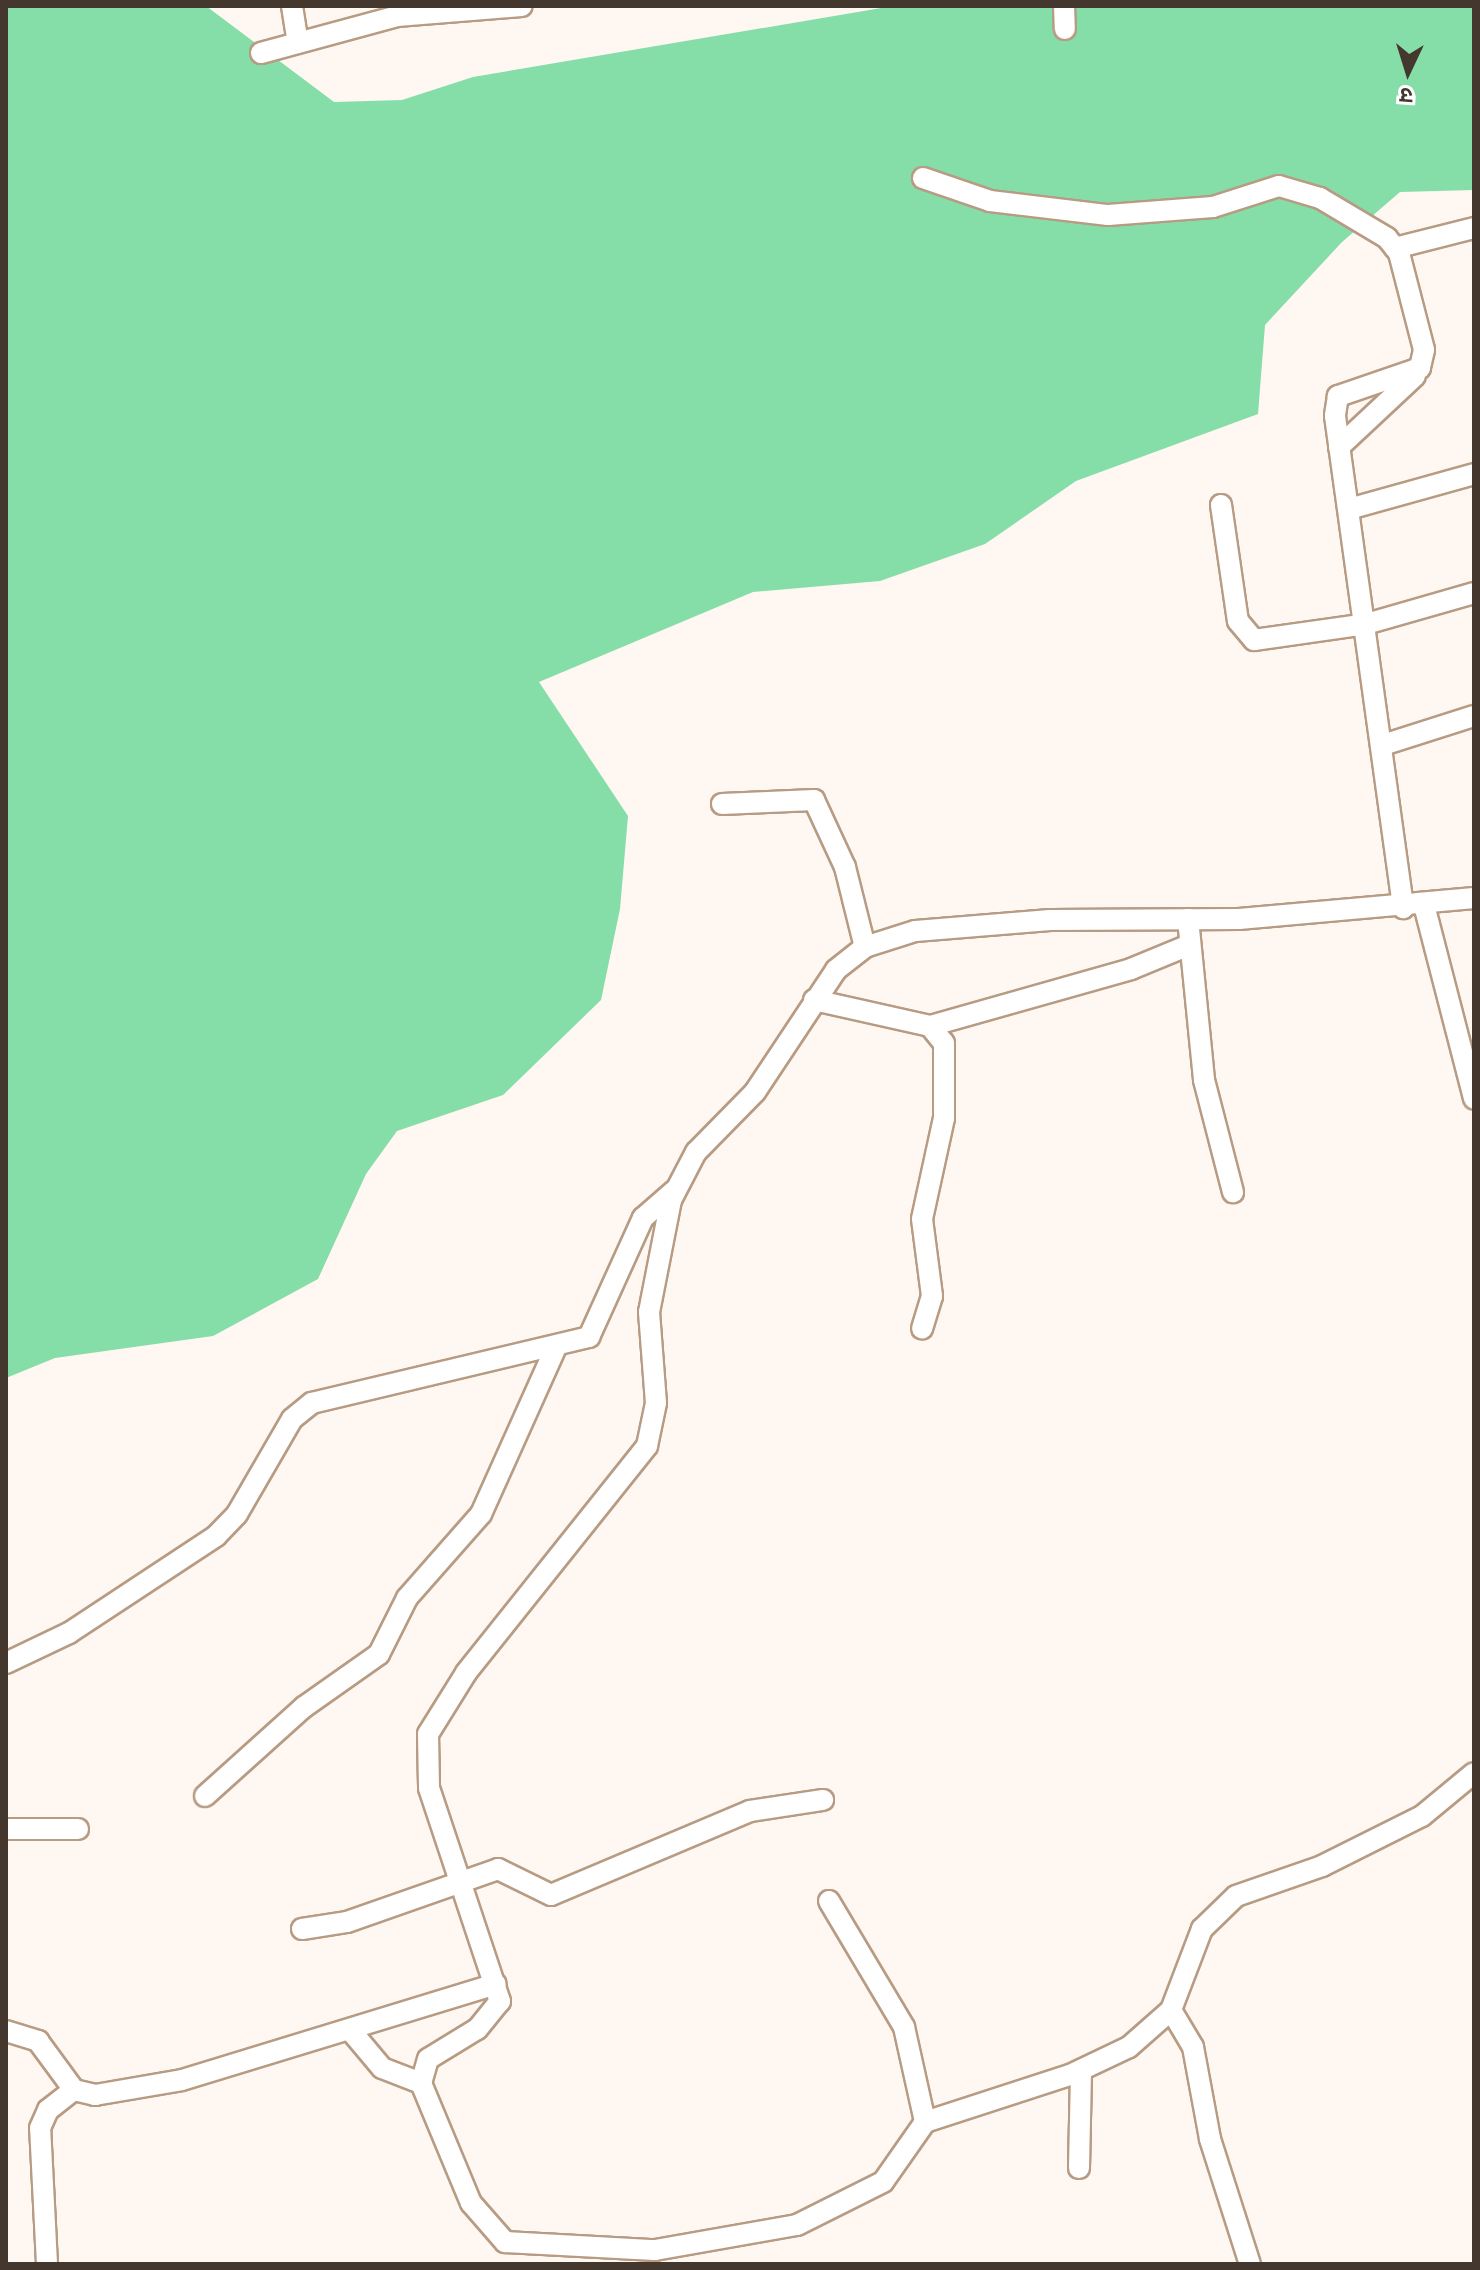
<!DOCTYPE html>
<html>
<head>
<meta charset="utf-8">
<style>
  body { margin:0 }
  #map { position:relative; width:1480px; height:2270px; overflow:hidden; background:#fef7f2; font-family:"Public Sans","Noto Sans Devanagari",sans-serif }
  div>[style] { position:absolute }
  .forest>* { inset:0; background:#85dea8 }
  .roads { filter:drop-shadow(2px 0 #b79b83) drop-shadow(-2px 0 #b79b83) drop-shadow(0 2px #b79b83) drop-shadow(0 -2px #b79b83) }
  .minor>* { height:20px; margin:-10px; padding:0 10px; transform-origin:10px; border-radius:10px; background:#fff }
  span { translate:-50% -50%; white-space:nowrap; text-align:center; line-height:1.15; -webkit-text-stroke:6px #fff; paint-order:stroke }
  .frame { position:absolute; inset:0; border:8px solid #44382e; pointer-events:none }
  .north { position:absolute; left:1368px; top:32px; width:80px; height:80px; -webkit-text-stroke:6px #fff; paint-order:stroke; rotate:184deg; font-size:22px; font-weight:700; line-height:32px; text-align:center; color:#44382e }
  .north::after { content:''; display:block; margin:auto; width:28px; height:36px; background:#44382e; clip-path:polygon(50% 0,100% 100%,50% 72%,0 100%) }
</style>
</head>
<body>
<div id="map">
  <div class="forest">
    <div style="clip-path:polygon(6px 6px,206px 6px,334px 102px,402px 100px,473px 77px,893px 6px,1474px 6px,1474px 190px,1400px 192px,1342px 242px,1265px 325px,1258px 414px,1076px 481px,985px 544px,880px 581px,753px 592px,539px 682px,628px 816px,620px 909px,601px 1000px,503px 1095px,397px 1131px,366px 1174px,318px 1279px,213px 1336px,55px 1358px,6px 1378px)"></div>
  </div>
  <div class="roads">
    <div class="minor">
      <div style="left:292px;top:6px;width:36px;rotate:81deg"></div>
      <div style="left:1064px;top:6px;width:23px;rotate:88deg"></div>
      <div style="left:261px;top:53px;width:141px;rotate:-15.2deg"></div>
      <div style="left:397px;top:16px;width:125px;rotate:-4.6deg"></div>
      <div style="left:923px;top:178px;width:71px;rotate:18.9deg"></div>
      <div style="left:990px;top:201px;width:119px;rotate:6.8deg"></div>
      <div style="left:1108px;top:215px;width:105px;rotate:-4.4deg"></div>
      <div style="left:1213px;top:207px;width:69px;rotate:-17.7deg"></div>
      <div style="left:1279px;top:186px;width:43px;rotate:16.3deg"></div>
      <div style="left:1320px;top:198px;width:78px;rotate:30.8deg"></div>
      <div style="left:1387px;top:238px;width:19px;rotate:51deg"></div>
      <div style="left:1399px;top:253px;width:100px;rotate:75.5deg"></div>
      <div style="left:1424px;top:350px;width:18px;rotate:103deg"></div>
      <div style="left:1420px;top:368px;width:87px;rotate:161.1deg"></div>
      <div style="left:1338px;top:396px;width:20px;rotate:99deg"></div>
      <div style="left:1335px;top:416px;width:497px;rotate:82.1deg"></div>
      <div style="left:1395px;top:248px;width:81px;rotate:-14.2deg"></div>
      <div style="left:1339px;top:447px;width:104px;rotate:-43.1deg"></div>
      <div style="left:1221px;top:505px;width:117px;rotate:81.7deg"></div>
      <div style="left:1238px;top:621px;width:25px;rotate:50deg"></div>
      <div style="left:1254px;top:640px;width:113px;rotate:-8.1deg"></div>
      <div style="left:1366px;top:624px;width:112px;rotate:-16deg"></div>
      <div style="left:1349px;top:509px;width:130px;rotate:-15.6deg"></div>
      <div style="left:1386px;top:744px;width:92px;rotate:-17.7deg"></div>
      <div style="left:722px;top:804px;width:92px;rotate:-2.5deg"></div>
      <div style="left:814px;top:800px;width:74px;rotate:65.2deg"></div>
      <div style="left:845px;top:867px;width:82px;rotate:76deg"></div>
      <div style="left:1474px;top:898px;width:236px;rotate:174.9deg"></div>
      <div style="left:1239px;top:919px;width:189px;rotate:179.7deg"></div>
      <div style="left:1050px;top:920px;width:135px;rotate:175.3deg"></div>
      <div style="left:915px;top:931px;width:52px;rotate:162.3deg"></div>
      <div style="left:865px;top:947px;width:37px;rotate:142deg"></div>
      <div style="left:836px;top:970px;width:146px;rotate:123.6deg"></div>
      <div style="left:755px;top:1092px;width:84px;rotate:134.5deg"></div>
      <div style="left:696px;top:1152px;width:54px;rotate:117.5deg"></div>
      <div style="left:671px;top:1200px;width:114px;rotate:101.1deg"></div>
      <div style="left:649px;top:1312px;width:91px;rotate:85.6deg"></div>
      <div style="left:656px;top:1403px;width:44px;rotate:101.8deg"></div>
      <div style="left:647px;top:1446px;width:290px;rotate:128.6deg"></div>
      <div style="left:466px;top:1673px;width:72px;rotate:121.9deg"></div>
      <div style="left:428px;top:1734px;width:54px;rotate:88.9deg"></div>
      <div style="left:429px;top:1788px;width:225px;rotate:71.6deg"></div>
      <div style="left:500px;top:2001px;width:36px;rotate:129deg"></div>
      <div style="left:477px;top:2029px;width:57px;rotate:148.5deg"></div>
      <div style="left:428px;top:2059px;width:25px;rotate:106deg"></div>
      <div style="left:421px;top:2083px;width:130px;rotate:67.4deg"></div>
      <div style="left:471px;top:2203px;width:52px;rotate:48.9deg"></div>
      <div style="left:505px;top:2242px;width:150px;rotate:3.1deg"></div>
      <div style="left:655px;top:2250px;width:144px;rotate:-10deg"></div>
      <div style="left:797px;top:2225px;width:96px;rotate:-26.6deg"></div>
      <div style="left:883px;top:2182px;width:73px;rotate:-55deg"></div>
      <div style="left:925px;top:2122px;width:152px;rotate:-18deg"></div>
      <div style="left:1070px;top:2075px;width:65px;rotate:-25.4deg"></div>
      <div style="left:1129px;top:2047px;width:56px;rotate:-41.4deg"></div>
      <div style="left:1171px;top:2010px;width:87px;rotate:-69.1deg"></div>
      <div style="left:1202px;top:1929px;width:47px;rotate:-44.1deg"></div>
      <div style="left:1236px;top:1896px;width:91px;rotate:-19.2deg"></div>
      <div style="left:1322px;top:1866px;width:112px;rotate:-26.6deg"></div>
      <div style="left:1422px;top:1816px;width:67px;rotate:-39.6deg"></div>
      <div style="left:1424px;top:905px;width:200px;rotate:75.5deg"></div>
      <div style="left:1188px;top:919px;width:162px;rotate:84.3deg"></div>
      <div style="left:1204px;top:1080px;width:116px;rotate:75.5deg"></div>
      <div style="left:814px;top:1000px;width:119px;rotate:12.6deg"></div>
      <div style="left:930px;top:1026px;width:22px;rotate:51deg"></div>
      <div style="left:944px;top:1043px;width:75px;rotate:90deg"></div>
      <div style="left:944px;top:1118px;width:103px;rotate:102.3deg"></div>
      <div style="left:922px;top:1219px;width:78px;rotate:82.6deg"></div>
      <div style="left:932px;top:1296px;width:34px;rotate:107deg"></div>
      <div style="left:930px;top:1026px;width:209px;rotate:-15.8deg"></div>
      <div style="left:1131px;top:969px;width:63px;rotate:-22.5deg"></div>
      <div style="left:6px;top:1663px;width:70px;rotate:-25.5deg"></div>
      <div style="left:69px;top:1633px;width:176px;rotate:-33.4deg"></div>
      <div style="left:216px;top:1536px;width:30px;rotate:-46deg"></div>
      <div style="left:237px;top:1514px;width:110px;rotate:-59.9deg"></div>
      <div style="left:292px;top:1419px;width:26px;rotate:-39deg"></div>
      <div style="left:312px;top:1403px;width:285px;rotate:-13.4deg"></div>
      <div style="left:589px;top:1337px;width:131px;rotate:-65.6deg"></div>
      <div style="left:643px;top:1218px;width:41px;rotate:-41.1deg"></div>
      <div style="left:205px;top:1796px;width:133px;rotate:-42deg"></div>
      <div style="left:304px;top:1707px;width:92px;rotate:-35.2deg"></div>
      <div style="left:379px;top:1654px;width:63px;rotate:-63.4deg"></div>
      <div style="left:407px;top:1598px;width:112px;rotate:-48.6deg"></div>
      <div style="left:481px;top:1514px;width:183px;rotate:-65.8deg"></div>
      <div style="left:6px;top:1829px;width:72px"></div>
      <div style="left:829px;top:1901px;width:147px;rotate:59.2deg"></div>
      <div style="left:904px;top:2027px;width:97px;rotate:77.5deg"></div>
      <div style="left:302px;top:1929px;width:46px;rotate:-8.8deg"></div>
      <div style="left:347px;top:1922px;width:160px;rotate:-19.3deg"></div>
      <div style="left:498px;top:1869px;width:59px;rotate:26.1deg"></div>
      <div style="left:551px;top:1895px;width:216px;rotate:-22.9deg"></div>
      <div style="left:750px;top:1811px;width:74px;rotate:-8.6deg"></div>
      <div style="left:1171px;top:2010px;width:43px;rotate:59.3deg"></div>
      <div style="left:1193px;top:2047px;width:94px;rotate:79.5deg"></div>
      <div style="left:1210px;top:2139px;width:131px;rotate:72.3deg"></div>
      <div style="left:6px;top:2031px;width:34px;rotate:17deg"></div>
      <div style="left:38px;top:2041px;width:61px;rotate:53.7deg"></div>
      <div style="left:74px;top:2090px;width:22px;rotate:13deg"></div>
      <div style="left:95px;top:2095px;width:88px;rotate:-9.8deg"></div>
      <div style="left:182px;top:2080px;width:328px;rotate:-17deg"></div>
      <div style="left:351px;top:2031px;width:48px;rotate:50deg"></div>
      <div style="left:382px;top:2068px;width:42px;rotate:21deg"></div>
      <div style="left:1079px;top:2168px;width:98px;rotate:-88.8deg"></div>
      <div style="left:47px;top:2264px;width:136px;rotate:-92.9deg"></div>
      <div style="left:40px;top:2128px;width:20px;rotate:-66deg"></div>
      <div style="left:48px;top:2110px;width:33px;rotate:-38deg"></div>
    </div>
  </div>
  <div class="frame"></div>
  <div class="north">उ</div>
</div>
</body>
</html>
